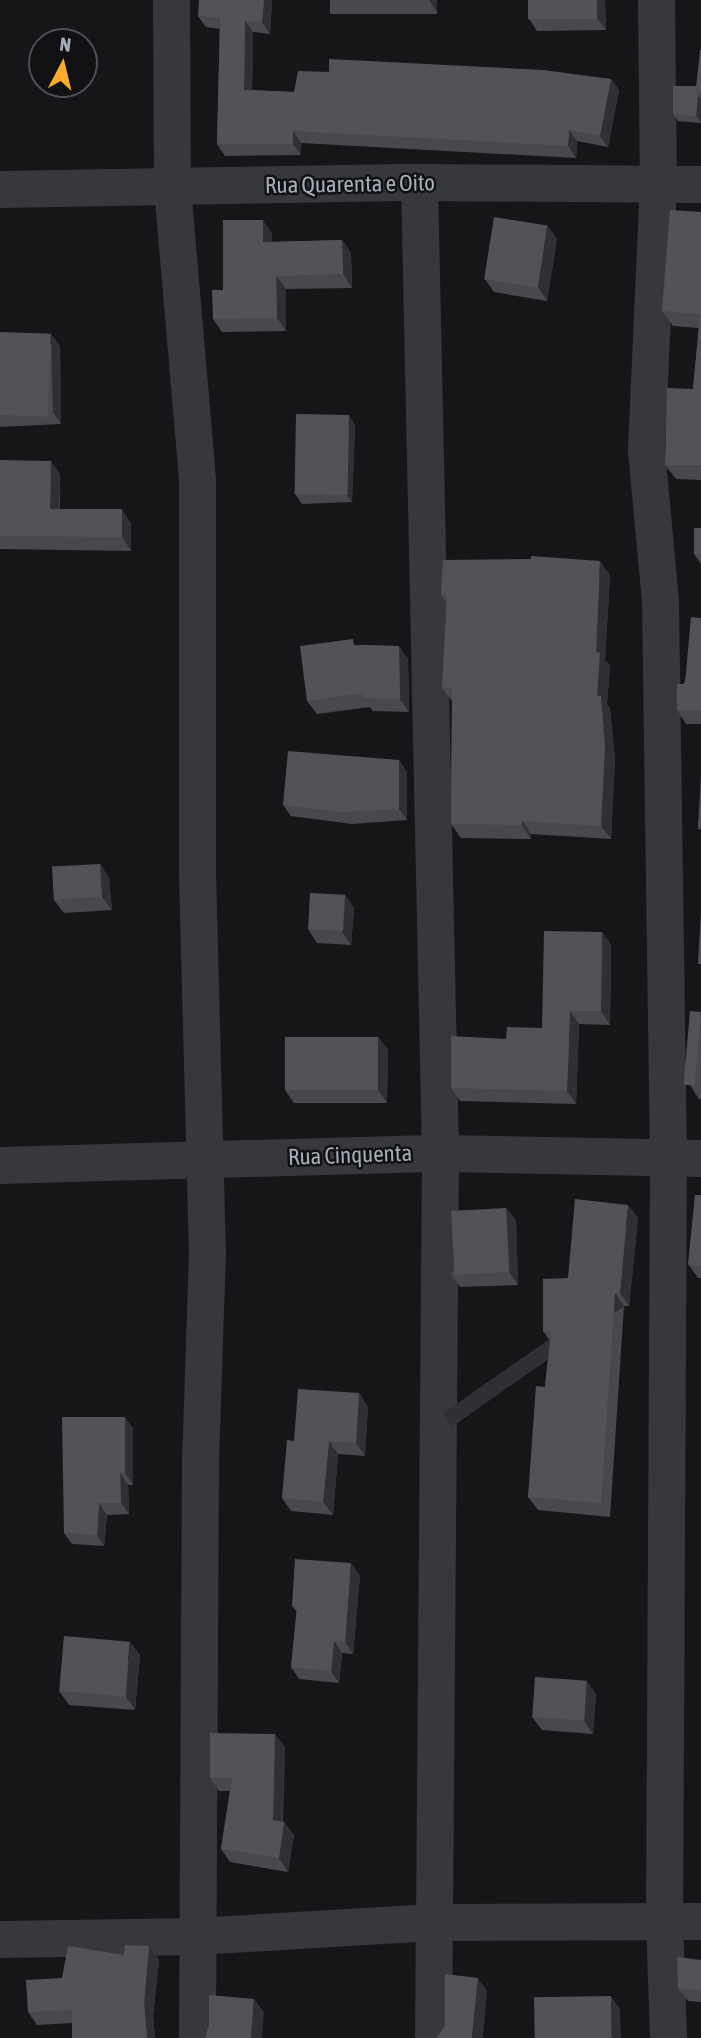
<!DOCTYPE html>
<html>
<head>
<meta charset="utf-8">
<style>
  body { margin:0 }
  #map { position:relative; width:701px; height:2038px; overflow:hidden; background:#161618; font-family:"Asap Condensed",sans-serif }
  div>[style] { position:absolute }
  .street>* { height:37px; margin:-18.5px; padding:0 18.5px; transform-origin:18.5px; border-radius:18.5px; background:#36383d }
  .wall>* { inset:0; background:#47494d; transform-origin:0 0 }
  .shaded-wall>* { inset:0; background:#2f3033; transform-origin:0 0 }
  .building>* { inset:0; background:#525359; transform-origin:0 0 }
  span { translate:-50% -50%; white-space:nowrap; text-align:center; line-height:1.15; -webkit-text-stroke:5px #111113; paint-order:stroke }
  .street-label { font-size:23px; color:#a7adb8 }
  .north { position:absolute; left:28px; top:28px; width:70px; height:70px; box-sizing:border-box; background:#111113; border:2px solid #4d4f55; border-radius:50%; rotate:7deg; font-size:19px; font-weight:700; line-height:28px; text-align:center; color:#a7adb8 }
  .north::after { content:''; display:block; margin:auto; width:24px; height:32px; background:#faad2b; clip-path:polygon(50% 0,100% 100%,50% 72%,0 100%) }
</style>
</head>
<body>
<div id="map">
  <div class="street">
    <div style="left:171px;top:0;width:187px;rotate:89.7deg"></div>
    <div style="left:172px;top:187px;width:295px;rotate:85.1deg"></div>
    <div style="left:197px;top:481px;width:392px;rotate:90deg"></div>
    <div style="left:197px;top:873px;width:378px;rotate:88.5deg"></div>
    <div style="left:207px;top:1251px;width:206px;rotate:91.9deg"></div>
    <div style="left:200px;top:1457px;width:581px;rotate:90.3deg"></div>
    <div style="left:656px;top:0;width:183px;rotate:89.4deg"></div>
    <div style="left:658px;top:183px;width:267px;rotate:92.6deg"></div>
    <div style="left:646px;top:450px;width:152px;rotate:84.7deg"></div>
    <div style="left:660px;top:601px;width:557px;rotate:89.18deg"></div>
    <div style="left:668px;top:1158px;width:763px;rotate:90.3deg"></div>
    <div style="left:664px;top:1921px;width:117px;rotate:88deg"></div>
    <div style="left:419px;top:182px;width:971px;rotate:88.76deg"></div>
    <div style="left:440px;top:1153px;width:885px;rotate:90.45deg"></div>
    <div style="left:0;top:189px;width:419px;rotate:-1deg"></div>
    <div style="left:419px;top:182px;width:282px;rotate:0.4deg"></div>
    <div style="left:0;top:1165px;width:440px;rotate:-1.6deg"></div>
    <div style="left:440px;top:1153px;width:261px;rotate:1.1deg"></div>
    <div style="left:0;top:1939px;width:197px;rotate:-0.9deg"></div>
    <div style="left:197px;top:1936px;width:235px;rotate:-3.4deg"></div>
    <div style="left:432px;top:1922px;width:269px;rotate:-0.2deg"></div>
  </div>
  <div class="wall">
    <div style="clip-path:polygon(272px 0,270px 34px,253px 32px,252px 90px,294px 92px,329px 72px,611px 79px,619px 90px,608px 147px,577px 141px,576px 158px,301px 143px,301px 155px,225px 156px,217px 144px,220px 29px,206px 27px,198px 16px)"></div>
    <div style="left:330px;top:0;width:107px;height:14px"></div>
    <div style="clip-path:polygon(605px 0,606px 30px,537px 31px,529px 19px)"></div>
    <div style="clip-path:polygon(701px 50px,701px 123px,678px 121px,673px 114px,696px 86px)"></div>
    <div style="clip-path:polygon(701px 212px,701px 480px,676px 479px,665px 465px,693px 389px,699px 328px,673px 326px,662px 311px)"></div>
    <div style="clip-path:polygon(272px 233px,272px 242px,342px 240px,351px 253px,352px 288px,286px 289px,286px 331px,222px 332px,213px 319px,223px 290px)"></div>
    <div style="clip-path:polygon(557px 238px,547px 301px,494px 292px,485px 279px)"></div>
    <div style="clip-path:polygon(0 332px,60px 346px,61px 424px,0 427px)"></div>
    <div style="clip-path:polygon(355px 425px,352px 502px,302px 504px,295px 494px)"></div>
    <div style="clip-path:polygon(0 460px,60px 474px,60px 509px,131px 523px,131px 551px,0 549px)"></div>
    <div style="clip-path:polygon(701px 528px,701px 564px,694px 554px)"></div>
    <div style="clip-path:polygon(610px 575px,605px 660px,610px 666px,607px 704px,610px 709px,615px 760px,611px 839px,531px 834px,531px 839px,461px 838px,451px 824px,452px 701px,442px 688px,447px 603px,441px 595px)"></div>
    <div style="clip-path:polygon(701px 618px,701px 724px,686px 724px,677px 710px)"></div>
    <div style="clip-path:polygon(357px 645px,399px 646px,408px 659px,409px 712px,373px 711px,370px 707px,317px 714px,307px 701px)"></div>
    <div style="clip-path:polygon(407px 772px,407px 820px,352px 824px,291px 816px,283px 805px)"></div>
    <div style="clip-path:polygon(100px 864px,109px 878px,112px 910px,64px 913px,54px 900px)"></div>
    <div style="clip-path:polygon(345px 895px,354px 908px,351px 945px,317px 943px,308px 929px)"></div>
    <div style="clip-path:polygon(602px 932px,611px 945px,610px 1025px,579px 1024px,576px 1104px,460px 1101px,451px 1088px,506px 1039px,542px 1028px)"></div>
    <div style="clip-path:polygon(701px 1012px,701px 1099px,699px 1099px,690px 1085px)"></div>
    <div style="clip-path:polygon(378px 1037px,388px 1050px,387px 1103px,294px 1103px,285px 1090px)"></div>
    <div style="clip-path:polygon(701px 1195px,701px 1278px,698px 1278px,688px 1264px)"></div>
    <div style="clip-path:polygon(506px 1208px,516px 1221px,518px 1285px,460px 1287px,451px 1274px)"></div>
    <div style="clip-path:polygon(638px 1218px,629px 1306px,624px 1306px,610px 1517px,538px 1510px,528px 1497px,545px 1387px,550px 1341px,543px 1331px,568px 1278px)"></div>
    <div style="clip-path:polygon(359px 1393px,368px 1407px,365px 1456px,338px 1454px,333px 1515px,291px 1511px,282px 1498px,294px 1441px)"></div>
    <div style="clip-path:polygon(133px 1428px,133px 1485px,128px 1485px,129px 1514px,107px 1515px,104px 1546px,72px 1544px,64px 1533px)"></div>
    <div style="clip-path:polygon(360px 1575px,353px 1654px,342px 1653px,339px 1683px,299px 1679px,291px 1667px,297px 1612px,292px 1606px)"></div>
    <div style="clip-path:polygon(140px 1655px,135px 1710px,69px 1705px,59px 1691px)"></div>
    <div style="clip-path:polygon(596px 1694px,593px 1734px,542px 1730px,532px 1717px)"></div>
    <div style="clip-path:polygon(285px 1747px,283px 1821px,294px 1835px,288px 1872px,230px 1862px,221px 1849px,230px 1791px,219px 1791px,210px 1778px)"></div>
    <div style="clip-path:polygon(149px 1946px,159px 1960px,153px 2016px,155px 2038px,72px 2038px,72px 2023px,37px 2025px,28px 2012px,124px 1955px)"></div>
    <div style="clip-path:polygon(701px 1960px,701px 2002px,688px 2001px,678px 1988px)"></div>
  </div>
  <div class="shaded-wall">
    <div style="clip-path:polygon(264px 0,272px 0,270px 34px,262px 22px)"></div>
    <div style="clip-path:polygon(429px 0,437px 0,437px 12px)"></div>
    <div style="clip-path:polygon(597px 0,605px 0,606px 30px,597px 18px)"></div>
    <div style="clip-path:polygon(245px 21px,253px 32px,252px 101px,244px 90px)"></div>
    <div style="clip-path:polygon(611px 79px,619px 90px,608px 147px,600px 136px)"></div>
    <div style="clip-path:polygon(698px 95px,701px 99px,701px 122px,696px 116px)"></div>
    <div style="clip-path:polygon(569px 130px,577px 141px,576px 158px,568px 146px)"></div>
    <div style="clip-path:polygon(293px 131px,301px 143px,301px 155px,293px 144px)"></div>
    <div style="clip-path:polygon(263px 220px,272px 233px,272px 255px,263px 242px)"></div>
    <div style="clip-path:polygon(547px 225px,557px 238px,547px 301px,538px 287px)"></div>
    <div style="clip-path:polygon(342px 240px,351px 253px,352px 288px,343px 274px)"></div>
    <div style="clip-path:polygon(276px 276px,286px 289px,286px 331px,277px 318px)"></div>
    <div style="clip-path:polygon(51px 334px,60px 346px,61px 424px,53px 412px)"></div>
    <div style="clip-path:polygon(349px 415px,355px 425px,352px 502px,345px 493px)"></div>
    <div style="clip-path:polygon(51px 461px,60px 474px,59px 522px,50px 509px)"></div>
    <div style="clip-path:polygon(122px 509px,131px 523px,131px 551px,122px 537px)"></div>
    <div style="clip-path:polygon(600px 561px,610px 575px,605px 660px,610px 666px,607px 704px,610px 709px,615px 760px,611px 839px,601px 826px,596px 652px)"></div>
    <div style="clip-path:polygon(399px 646px,408px 659px,409px 712px,400px 699px)"></div>
    <div style="clip-path:polygon(399px 760px,407px 772px,407px 820px,399px 809px)"></div>
    <div style="clip-path:polygon(522px 821px,531px 834px,531px 839px,522px 825px)"></div>
    <div style="clip-path:polygon(100px 864px,109px 878px,112px 910px,102px 897px)"></div>
    <div style="clip-path:polygon(345px 895px,354px 908px,351px 945px,342px 932px)"></div>
    <div style="clip-path:polygon(602px 932px,611px 945px,610px 1025px,601px 1011px)"></div>
    <div style="clip-path:polygon(570px 1011px,579px 1024px,576px 1104px,567px 1091px)"></div>
    <div style="clip-path:polygon(378px 1037px,388px 1050px,387px 1103px,378px 1090px)"></div>
    <div style="clip-path:polygon(628px 1205px,638px 1218px,629px 1306px,620px 1293px)"></div>
    <div style="clip-path:polygon(506px 1208px,516px 1221px,518px 1285px,509px 1272px)"></div>
    <div style="left:615px;top:1293px;width:16px;height:210px;rotate:55deg"></div>
    <div style="clip-path:polygon(359px 1393px,368px 1407px,365px 1456px,356px 1443px)"></div>
    <div style="clip-path:polygon(125px 1417px,133px 1428px,133px 1485px,125px 1473px)"></div>
    <div style="clip-path:polygon(329px 1441px,338px 1454px,333px 1515px,323px 1502px)"></div>
    <div style="clip-path:polygon(120px 1473px,128px 1485px,129px 1514px,121px 1503px)"></div>
    <div style="clip-path:polygon(99px 1503px,107px 1515px,104px 1546px,97px 1535px)"></div>
    <div style="clip-path:polygon(351px 1563px,360px 1575px,353px 1654px,345px 1642px)"></div>
    <div style="clip-path:polygon(334px 1641px,342px 1653px,339px 1683px,331px 1671px)"></div>
    <div style="clip-path:polygon(130px 1642px,140px 1655px,135px 1710px,126px 1697px)"></div>
    <div style="clip-path:polygon(587px 1681px,596px 1694px,593px 1734px,584px 1721px)"></div>
    <div style="clip-path:polygon(275px 1734px,285px 1747px,282px 1833px,273px 1820px)"></div>
    <div style="clip-path:polygon(284px 1822px,294px 1835px,288px 1872px,279px 1858px)"></div>
    <div style="clip-path:polygon(149px 1946px,159px 1960px,153px 2016px,155px 2038px,147px 2038px,144px 2003px)"></div>
    <div style="clip-path:polygon(478px 1978px,487px 1991px,483px 2038px,472px 2038px)"></div>
    <div style="clip-path:polygon(611px 1996px,620px 2009px,621px 2038px,612px 2038px)"></div>
    <div style="clip-path:polygon(254px 1999px,264px 2012px,262px 2038px,251px 2038px)"></div>
  </div>
  <div class="building">
    <div style="clip-path:polygon(199px 0,264px 0,262px 22px,245px 21px,244px 90px,294px 92px,298px 71px,329px 72px,329px 59px,543px 70px,611px 79px,600px 136px,569px 130px,568px 146px,293px 131px,293px 144px,217px 144px,220px 18px,198px 16px)"></div>
    <div style="left:528px;top:0;width:69px;height:19px"></div>
    <div style="clip-path:polygon(700px 50px,701px 50px,701px 92px,696px 91px)"></div>
    <div style="clip-path:polygon(673px 86px,696px 86px,696px 91px,698px 95px,696px 116px,673px 114px)"></div>
    <div style="clip-path:polygon(670px 210px,701px 212px,701px 465px,665px 465px,667px 388px,693px 389px,700px 314px,662px 311px)"></div>
    <div style="left:494px;top:217px;width:54px;height:63px;rotate:9deg"></div>
    <div style="clip-path:polygon(223px 220px,263px 220px,263px 242px,342px 240px,343px 274px,276px 276px,277px 318px,213px 319px,212px 290px,223px 290px)"></div>
    <div style="left:0;top:332px;width:51px;height:83px;rotate:2deg"></div>
    <div style="left:296px;top:414px;width:53px;height:80px;rotate:1deg"></div>
    <div style="clip-path:polygon(0 460px,51px 461px,50px 509px,122px 509px,122px 537px,0 536px)"></div>
    <div style="left:694px;top:528px;width:7px;height:26px"></div>
    <div style="clip-path:polygon(531px 556px,600px 561px,596px 652px,600px 653px,597px 696px,601px 696px,605px 747px,601px 826px,522px 821px,522px 825px,451px 824px,452px 689px,442px 688px,447px 595px,441px 595px,443px 560px,531px 559px)"></div>
    <div style="clip-path:polygon(691px 617px,701px 618px,701px 710px,677px 710px,677px 684px,685px 684px)"></div>
    <div style="clip-path:polygon(353px 639px,354px 645px,399px 646px,400px 699px,364px 698px,364px 693px,307px 701px,300px 646px)"></div>
    <div style="clip-path:polygon(288px 751px,399px 760px,399px 809px,344px 812px,283px 805px)"></div>
    <div style="clip-path:polygon(701px 775px,701px 829px,698px 829px)"></div>
    <div style="left:100px;top:864px;width:33px;height:48px;rotate:87deg"></div>
    <div style="left:310px;top:893px;width:35px;height:36px;rotate:3deg"></div>
    <div style="clip-path:polygon(701px 912px,701px 964px,698px 964px)"></div>
    <div style="clip-path:polygon(544px 931px,602px 932px,601px 1011px,570px 1011px,567px 1091px,451px 1088px,451px 1036px,506px 1039px,507px 1027px,542px 1028px)"></div>
    <div style="left:690px;top:1011px;width:11px;height:74px;rotate:5deg"></div>
    <div style="left:285px;top:1037px;width:93px;height:53px"></div>
    <div style="clip-path:polygon(695px 1195px,701px 1195px,701px 1266px,688px 1264px)"></div>
    <div style="clip-path:polygon(575px 1199px,628px 1205px,620px 1293px,615px 1293px,601px 1503px,528px 1497px,536px 1386px,545px 1387px,551px 1331px,543px 1331px,543px 1279px,568px 1278px)"></div>
    <div style="left:506px;top:1208px;width:64px;height:55px;rotate:87deg"></div>
    <div style="clip-path:polygon(298px 1389px,359px 1393px,356px 1443px,329px 1441px,323px 1502px,282px 1498px,287px 1440px,294px 1441px)"></div>
    <div style="clip-path:polygon(62px 1417px,125px 1417px,125px 1473px,120px 1473px,121px 1503px,99px 1503px,97px 1535px,64px 1533px)"></div>
    <div style="clip-path:polygon(295px 1559px,351px 1563px,345px 1642px,334px 1641px,331px 1671px,291px 1667px,297px 1606px,292px 1606px)"></div>
    <div style="left:64px;top:1636px;width:66px;height:55px;rotate:5deg"></div>
    <div style="left:535px;top:1677px;width:52px;height:40px;rotate:4deg"></div>
    <div style="clip-path:polygon(210px 1733px,275px 1734px,273px 1820px,284px 1822px,279px 1858px,221px 1849px,232px 1778px,210px 1778px)"></div>
    <div style="clip-path:polygon(125px 1945px,149px 1946px,144px 2003px,147px 2038px,72px 2038px,72px 2010px,28px 2012px,26px 1980px,62px 1978px,68px 1946px,124px 1955px)"></div>
    <div style="clip-path:polygon(677px 1957px,701px 1960px,701px 1990px,678px 1988px)"></div>
    <div style="clip-path:polygon(445px 1974px,478px 1978px,472px 2038px,436px 2038px,445px 2026px)"></div>
    <div style="clip-path:polygon(209px 1995px,254px 1999px,251px 2038px,205px 2038px,209px 2025px)"></div>
    <div style="left:611px;top:1996px;width:42px;height:77px;rotate:89deg"></div>
  </div>
  <div class="street-label">
    <span style="left:350px;top:184px;rotate:-1deg">Rua Quarenta e Oito</span>
    <span style="left:350px;top:1155px;rotate:-2deg">Rua Cinquenta</span>
  </div>
  <div class="north">N</div>
</div>
</body>
</html>
